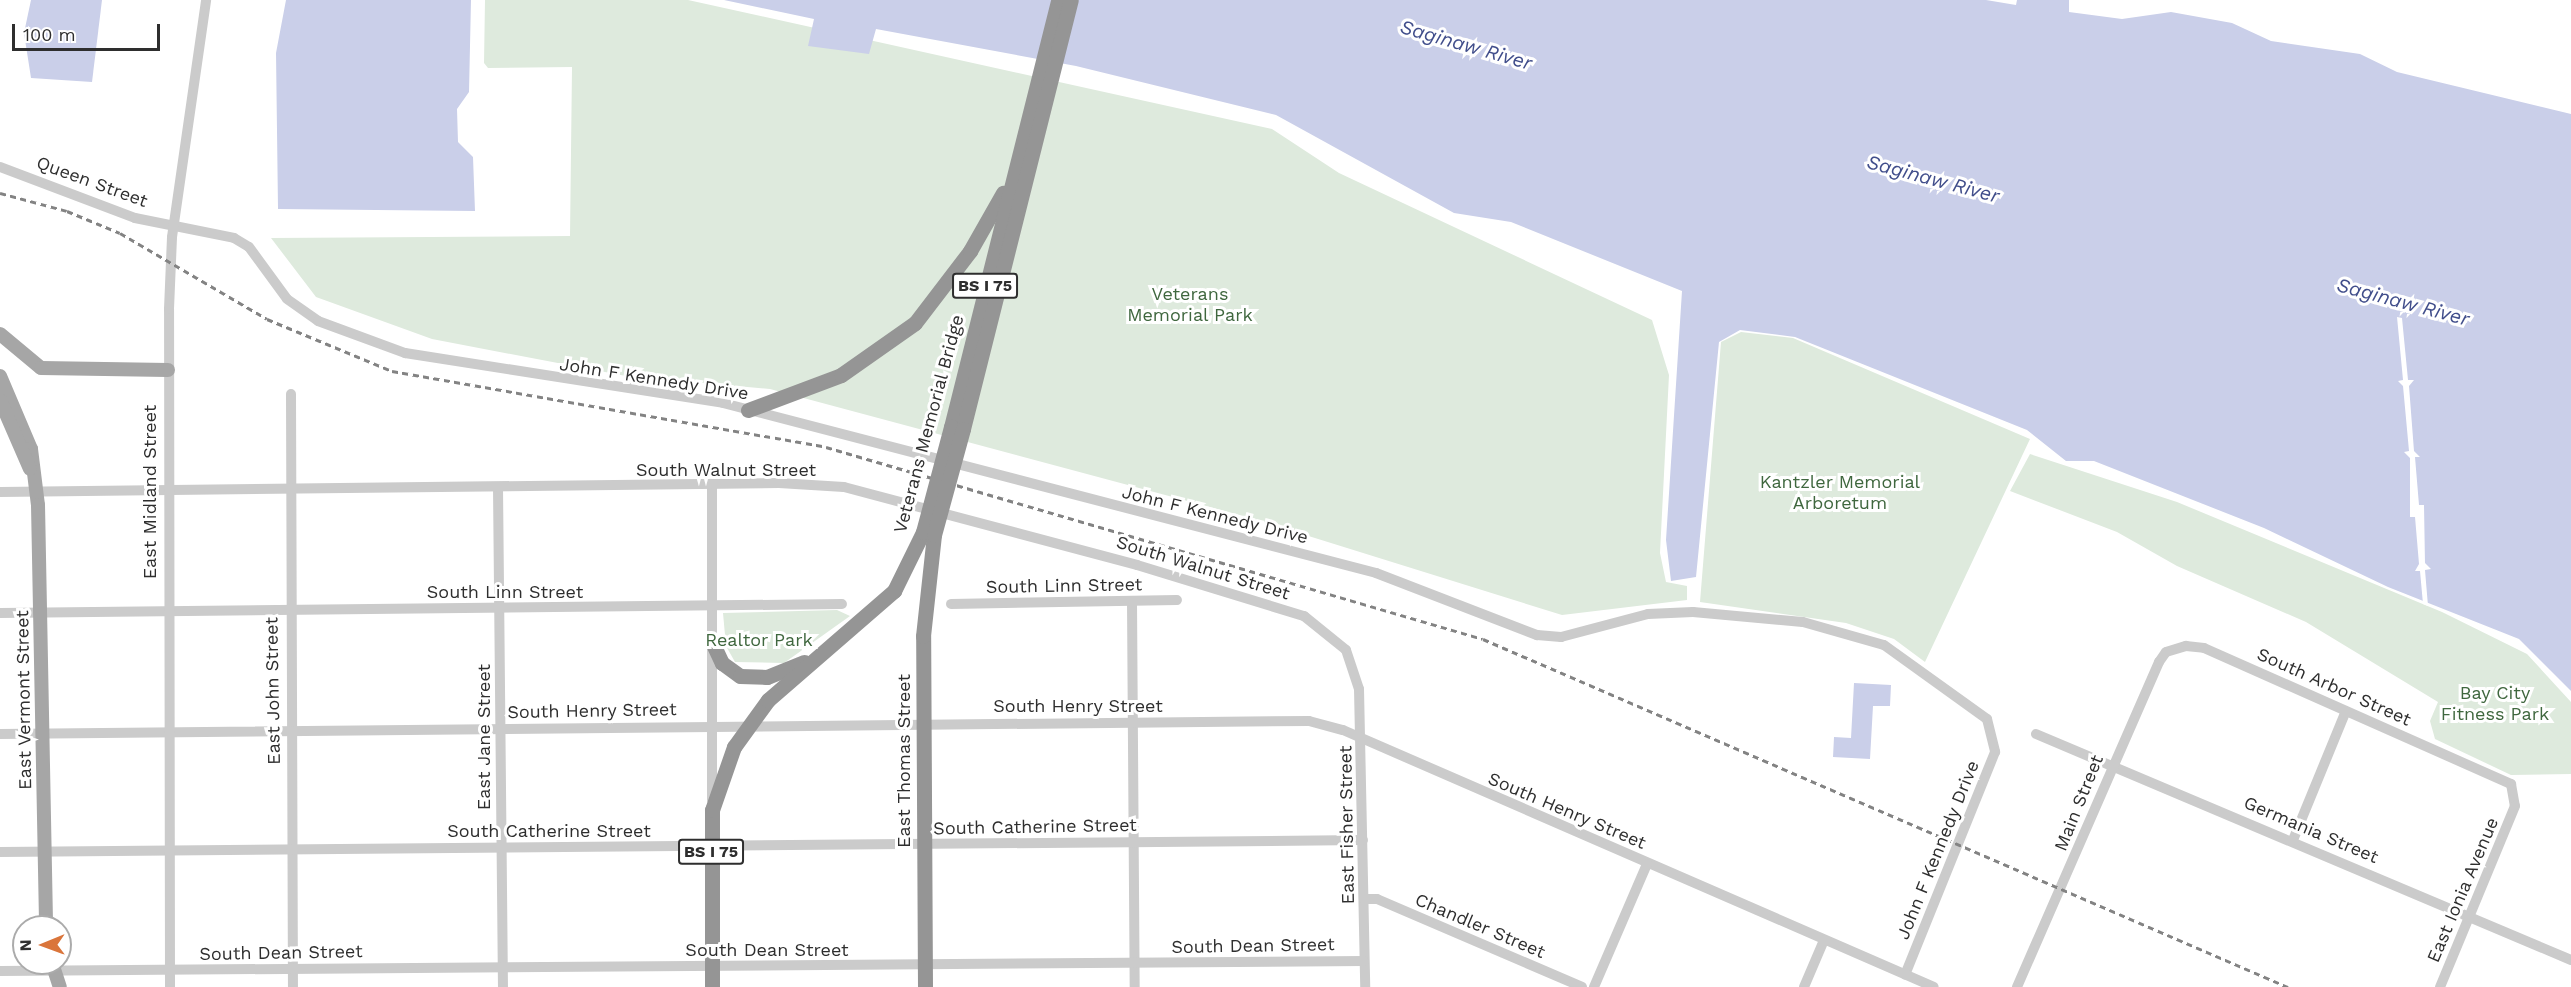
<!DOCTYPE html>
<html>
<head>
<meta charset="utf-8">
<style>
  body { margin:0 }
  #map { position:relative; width:2571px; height:987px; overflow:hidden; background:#fff; font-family:"Work Sans",sans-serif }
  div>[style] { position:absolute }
  .green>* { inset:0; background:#deeadd }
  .water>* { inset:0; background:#cacfe9 }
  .pier>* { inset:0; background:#fff }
  .minor>* { height:10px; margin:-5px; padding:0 5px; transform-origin:5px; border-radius:5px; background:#cbcbcb }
  .major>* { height:14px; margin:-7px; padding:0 7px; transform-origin:7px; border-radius:7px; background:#a6a6a6 }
  .highway>* { height:15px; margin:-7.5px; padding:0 7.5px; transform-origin:7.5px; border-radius:7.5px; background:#959595 }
  .rail>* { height:3px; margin-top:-1.5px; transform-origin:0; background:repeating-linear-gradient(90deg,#838383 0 6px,transparent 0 10.5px) }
  .highway-bridge>* { height:15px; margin:-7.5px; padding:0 7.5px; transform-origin:7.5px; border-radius:7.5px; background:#959595 }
  span { translate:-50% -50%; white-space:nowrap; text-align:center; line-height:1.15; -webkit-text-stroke:6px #fff; paint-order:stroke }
  .shield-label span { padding:2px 4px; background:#fff; border:2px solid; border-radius:4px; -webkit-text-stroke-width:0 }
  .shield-label { font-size:16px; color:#2e2e2e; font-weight:700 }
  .street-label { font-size:18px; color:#2e2e2e }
  .park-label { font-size:18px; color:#3f673e }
  .water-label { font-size:20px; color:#414e8b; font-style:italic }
  .north { position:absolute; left:12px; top:915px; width:60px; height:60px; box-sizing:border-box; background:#fff; border:2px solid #ababab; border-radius:50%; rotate:269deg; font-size:16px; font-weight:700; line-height:24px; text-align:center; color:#2e2e2e }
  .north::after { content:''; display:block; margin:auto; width:21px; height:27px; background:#da753b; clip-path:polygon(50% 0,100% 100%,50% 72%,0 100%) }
  .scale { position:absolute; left:12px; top:24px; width:148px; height:27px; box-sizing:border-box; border:3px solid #2e2e2e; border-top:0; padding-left:8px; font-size:18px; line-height:21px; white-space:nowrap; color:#2e2e2e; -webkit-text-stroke:4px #fff; paint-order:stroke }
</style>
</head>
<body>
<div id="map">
  <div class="green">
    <div style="clip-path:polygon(485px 0,688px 0,1272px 129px,1339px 173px,1652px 320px,1669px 375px,1660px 553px,1666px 582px,1687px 586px,1687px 600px,1562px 615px,1251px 518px,770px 389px,626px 376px,432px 339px,316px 297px,271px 238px,570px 236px,572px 67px,488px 68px,484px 63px)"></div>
    <div style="clip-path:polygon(1741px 332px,1793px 338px,2030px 439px,1925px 662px,1894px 639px,1846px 623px,1700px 602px,1721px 342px)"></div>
    <div style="clip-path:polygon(2030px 454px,2177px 502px,2442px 612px,2527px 654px,2571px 702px,2571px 774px,2511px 775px,2435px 739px,2430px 721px,2438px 702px,2306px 622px,2177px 566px,2117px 532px,2010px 491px)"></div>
    <div style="clip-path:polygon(837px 610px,850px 616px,784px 663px,735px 662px,726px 646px,723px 613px)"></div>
  </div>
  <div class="water">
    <div style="clip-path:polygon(31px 0,102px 0,92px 82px,31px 78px,24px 33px)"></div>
    <div style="clip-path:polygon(286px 0,471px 0,469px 92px,457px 109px,458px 142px,473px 157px,475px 211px,278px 209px,276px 53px)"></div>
    <div style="clip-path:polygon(724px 0,1986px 0,2016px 5px,2017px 0,2069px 0,2069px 12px,2122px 19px,2171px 12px,2232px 23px,2271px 41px,2360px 54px,2397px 72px,2571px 114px,2571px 691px,2519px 639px,2388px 587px,2264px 528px,2094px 461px,2066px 461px,2027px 430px,1795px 337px,1740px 330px,1719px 342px,1696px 577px,1671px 581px,1666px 540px,1682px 291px,1511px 222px,1454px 213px,1276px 115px,1076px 66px,876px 29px,869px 54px,808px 46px,814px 19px)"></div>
    <div style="clip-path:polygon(1854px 683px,1891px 685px,1890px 706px,1873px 706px,1870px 759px,1833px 757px,1834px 737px,1851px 738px)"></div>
  </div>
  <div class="pier">
    <div style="clip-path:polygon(2397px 317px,2402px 318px,2408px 380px,2414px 380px,2409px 386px,2414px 451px,2420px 457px,2415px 457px,2419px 505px,2424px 505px,2425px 563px,2431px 569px,2425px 570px,2428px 606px,2423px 604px,2420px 571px,2415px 571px,2419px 564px,2415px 517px,2410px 517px,2410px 458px,2404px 452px,2409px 451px,2403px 386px,2398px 381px,2403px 380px)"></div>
  </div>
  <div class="minor">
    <div style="left:0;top:167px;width:144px;rotate:20.7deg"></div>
    <div style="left:135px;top:218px;width:101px;rotate:11.4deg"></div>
    <div style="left:234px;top:238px;width:17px;rotate:31deg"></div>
    <div style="left:249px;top:247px;width:64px;rotate:53.8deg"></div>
    <div style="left:287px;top:299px;width:38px;rotate:35deg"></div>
    <div style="left:318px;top:321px;width:93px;rotate:20.2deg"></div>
    <div style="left:405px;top:353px;width:322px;rotate:8.9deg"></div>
    <div style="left:723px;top:403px;width:675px;rotate:14.59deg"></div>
    <div style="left:1376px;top:573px;width:173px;rotate:21.1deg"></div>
    <div style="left:1537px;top:635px;width:24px;rotate:5deg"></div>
    <div style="left:1561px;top:637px;width:90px;rotate:-14.8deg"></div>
    <div style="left:1648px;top:614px;width:45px;rotate:-2.5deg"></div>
    <div style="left:1693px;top:612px;width:110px;rotate:5.2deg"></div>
    <div style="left:1803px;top:622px;width:84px;rotate:15.9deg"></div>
    <div style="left:1884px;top:645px;width:127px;rotate:35.7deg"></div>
    <div style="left:1987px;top:719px;width:34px;rotate:76deg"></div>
    <div style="left:1995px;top:752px;width:240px;rotate:112deg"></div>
    <div style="left:291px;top:394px;width:593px;rotate:89.81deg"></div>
    <div style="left:498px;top:487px;width:500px;rotate:89.43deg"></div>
    <div style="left:712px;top:488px;width:312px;rotate:90deg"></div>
    <div style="left:0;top:492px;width:779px;rotate:-0.66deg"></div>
    <div style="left:779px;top:483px;width:65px;rotate:3.5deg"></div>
    <div style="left:844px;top:487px;width:303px;rotate:14.9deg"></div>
    <div style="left:1137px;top:565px;width:175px;rotate:17deg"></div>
    <div style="left:1304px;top:616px;width:54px;rotate:39deg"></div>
    <div style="left:1346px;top:650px;width:41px;rotate:71.6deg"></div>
    <div style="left:1359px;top:689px;width:298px;rotate:88.8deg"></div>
    <div style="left:1132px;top:602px;width:385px;rotate:89.6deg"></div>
    <div style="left:951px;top:604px;width:226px;rotate:-1deg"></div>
    <div style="left:0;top:613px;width:842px;rotate:-0.61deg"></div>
    <div style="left:0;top:734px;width:1309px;rotate:-0.57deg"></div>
    <div style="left:1309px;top:721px;width:35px;rotate:15deg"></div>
    <div style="left:1343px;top:730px;width:644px;rotate:23.5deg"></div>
    <div style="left:2036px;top:734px;width:581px;rotate:22.9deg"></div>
    <div style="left:2293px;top:840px;width:139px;rotate:-67.7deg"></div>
    <div style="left:0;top:852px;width:1363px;rotate:-0.5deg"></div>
    <div style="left:1364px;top:899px;width:13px"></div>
    <div style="left:1377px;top:899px;width:223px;rotate:23.2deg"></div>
    <div style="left:0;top:971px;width:1364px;rotate:-0.42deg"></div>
    <div style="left:170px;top:987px;width:678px;rotate:-90.08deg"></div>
    <div style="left:169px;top:309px;width:72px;rotate:-87.6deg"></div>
    <div style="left:172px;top:237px;width:239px;rotate:-81.8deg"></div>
    <div style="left:1594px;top:987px;width:134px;rotate:-66.7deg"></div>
    <div style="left:1804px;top:987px;width:51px;rotate:-66.9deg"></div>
    <div style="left:2017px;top:987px;width:355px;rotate:-66.4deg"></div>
    <div style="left:2159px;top:662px;width:12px;rotate:-55deg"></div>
    <div style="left:2166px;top:652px;width:21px;rotate:-17deg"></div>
    <div style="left:2186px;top:646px;width:18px;rotate:6deg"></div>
    <div style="left:2204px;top:648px;width:336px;rotate:23.9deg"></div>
    <div style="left:2511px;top:784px;width:22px;rotate:80deg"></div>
    <div style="left:2515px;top:806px;width:196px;rotate:112.5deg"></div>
  </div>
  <div class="major">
    <div style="left:0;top:334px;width:53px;rotate:39.7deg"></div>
    <div style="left:41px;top:368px;width:127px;rotate:0.9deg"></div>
    <div style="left:0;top:376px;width:79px;rotate:67deg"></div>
    <div style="left:31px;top:449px;width:56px;rotate:82.9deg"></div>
    <div style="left:38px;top:505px;width:422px;rotate:88.9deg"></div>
    <div style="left:0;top:400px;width:75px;rotate:66.5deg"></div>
    <div style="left:52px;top:963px;width:25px;rotate:72deg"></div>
  </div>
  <div class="highway">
    <div style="left:748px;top:410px;width:99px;rotate:-20.6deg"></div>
    <div style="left:841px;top:375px;width:90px;rotate:-35.1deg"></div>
    <div style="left:915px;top:323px;width:91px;rotate:-52.6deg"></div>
    <div style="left:970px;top:251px;width:67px;rotate:-60.4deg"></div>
    <div style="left:951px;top:427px;width:440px;rotate:-75.9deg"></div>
    <div style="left:963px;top:429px;width:442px;rotate:-75.9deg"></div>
    <div style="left:714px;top:646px;width:19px;rotate:65deg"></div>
    <div style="left:722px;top:663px;width:22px;rotate:36deg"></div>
    <div style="left:740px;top:676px;width:27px;rotate:2deg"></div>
    <div style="left:767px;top:677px;width:40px;rotate:-22deg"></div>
    <div style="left:712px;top:987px;width:177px;rotate:-90deg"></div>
    <div style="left:712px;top:810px;width:67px;rotate:-70.8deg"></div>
    <div style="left:734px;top:747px;width:58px;rotate:-54.1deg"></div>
    <div style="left:768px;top:700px;width:167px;rotate:-40.9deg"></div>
    <div style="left:894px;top:591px;width:66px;rotate:-63.8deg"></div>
    <div style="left:925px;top:987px;width:351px;rotate:-90.3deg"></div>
    <div style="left:923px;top:636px;width:102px;rotate:-83.8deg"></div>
  </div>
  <div class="rail">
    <div style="left:0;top:193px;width:69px;rotate:15deg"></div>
    <div style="left:67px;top:211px;width:57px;rotate:22.5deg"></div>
    <div style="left:120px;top:233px;width:170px;rotate:30.3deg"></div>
    <div style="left:267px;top:319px;width:135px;rotate:22.6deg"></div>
    <div style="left:392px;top:371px;width:441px;rotate:9.9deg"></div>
    <div style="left:826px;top:447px;width:684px;rotate:16.29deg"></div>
    <div style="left:1483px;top:639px;width:877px;rotate:23.38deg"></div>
  </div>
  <div class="highway-bridge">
    <div style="left:923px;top:532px;width:109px;rotate:-75.1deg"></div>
    <div style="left:934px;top:535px;width:110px;rotate:-74.7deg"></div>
  </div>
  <div class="shield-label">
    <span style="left:985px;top:286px">BS I 75</span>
    <span style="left:711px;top:852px">BS I 75</span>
  </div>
  <div class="street-label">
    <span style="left:92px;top:182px;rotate:20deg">Queen Street</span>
    <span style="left:654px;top:379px;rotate:9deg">John F Kennedy Drive</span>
    <span style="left:929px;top:424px;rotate:-75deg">Veterans Memorial Bridge</span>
    <span style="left:726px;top:470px">South Walnut Street</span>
    <span style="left:150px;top:492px;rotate:-90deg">East Midland Street</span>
    <span style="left:1215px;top:515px;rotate:14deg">John F Kennedy Drive</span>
    <span style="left:1203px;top:568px;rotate:17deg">South Walnut Street</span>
    <span style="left:1064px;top:586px;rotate:-1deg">South Linn Street</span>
    <span style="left:505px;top:592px">South Linn Street</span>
    <span style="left:2334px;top:687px;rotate:24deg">South Arbor Street</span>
    <span style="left:273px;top:691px;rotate:-91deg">East John Street</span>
    <span style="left:24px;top:700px;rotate:-91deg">East Vermont Street</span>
    <span style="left:1078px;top:706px">South Henry Street</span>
    <span style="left:592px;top:711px;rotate:-1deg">South Henry Street</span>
    <span style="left:484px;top:737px;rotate:-90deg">East Jane Street</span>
    <span style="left:904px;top:761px;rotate:-90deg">East Thomas Street</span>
    <span style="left:2079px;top:803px;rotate:-68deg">Main Street</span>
    <span style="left:1567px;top:811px;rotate:23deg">South Henry Street</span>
    <span style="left:1347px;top:825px;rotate:-91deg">East Fisher Street</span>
    <span style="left:1035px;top:827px;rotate:-1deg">South Catherine Street</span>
    <span style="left:2311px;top:830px;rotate:23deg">Germania Street</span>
    <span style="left:549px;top:831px">South Catherine Street</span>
    <span style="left:1938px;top:850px;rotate:-68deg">John F Kennedy Drive</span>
    <span style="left:2463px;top:890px;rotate:-67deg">East Ionia Avenue</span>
    <span style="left:1480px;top:926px;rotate:23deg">Chandler Street</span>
    <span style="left:1253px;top:946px;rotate:-1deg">South Dean Street</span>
    <span style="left:767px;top:950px">South Dean Street</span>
    <span style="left:281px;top:953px;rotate:-1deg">South Dean Street</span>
  </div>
  <div class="park-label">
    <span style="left:1190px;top:305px">Veterans<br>Memorial Park</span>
    <span style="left:1840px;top:493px">Kantzler Memorial<br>Arboretum</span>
    <span style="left:759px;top:640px">Realtor Park</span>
    <span style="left:2495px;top:704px">Bay City<br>Fitness Park</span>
  </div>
  <div class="water-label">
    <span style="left:1466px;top:45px;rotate:16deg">Saginaw River</span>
    <span style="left:1933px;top:179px;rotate:15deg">Saginaw River</span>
    <span style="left:2403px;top:302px;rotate:15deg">Saginaw River</span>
  </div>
  <div class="north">N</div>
  <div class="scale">100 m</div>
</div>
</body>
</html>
